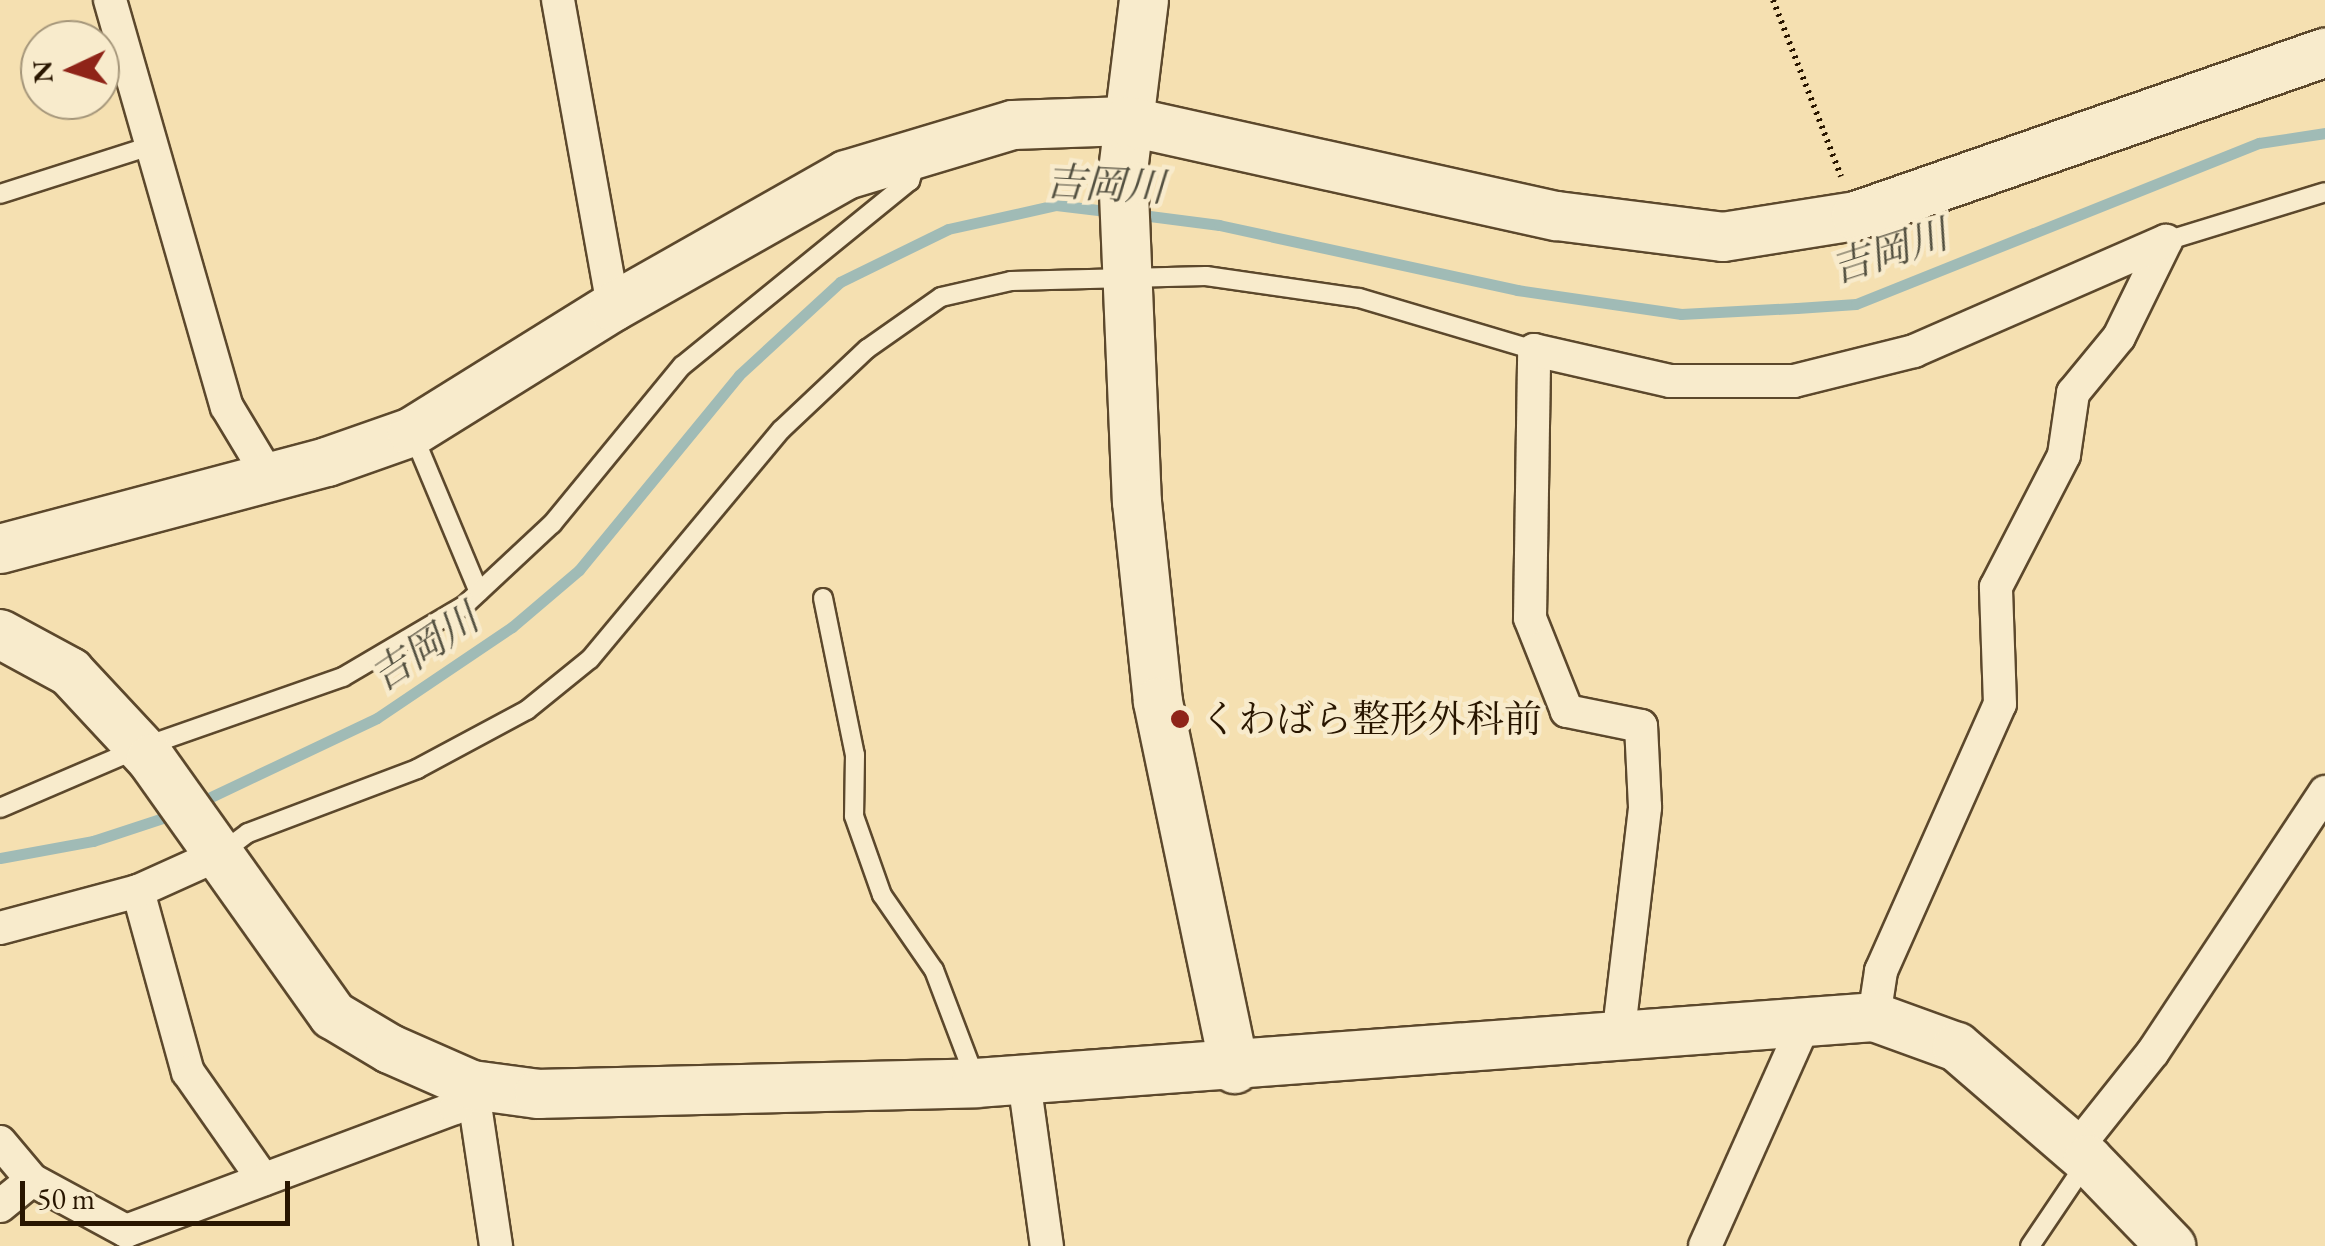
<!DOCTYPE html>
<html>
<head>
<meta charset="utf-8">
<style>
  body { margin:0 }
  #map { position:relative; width:2325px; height:1246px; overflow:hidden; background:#f5e0b1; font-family:"EB Garamond","Noto Serif JP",serif }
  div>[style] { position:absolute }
  .stream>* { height:11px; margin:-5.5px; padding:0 5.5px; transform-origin:5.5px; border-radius:5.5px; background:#a0bbb6 }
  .path>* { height:6px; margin-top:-3px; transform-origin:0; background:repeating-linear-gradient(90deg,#291600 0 2.5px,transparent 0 7.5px) }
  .roads { filter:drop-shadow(2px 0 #5c482c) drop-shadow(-2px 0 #5c482c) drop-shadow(0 2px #5c482c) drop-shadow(0 -2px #5c482c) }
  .lane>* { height:18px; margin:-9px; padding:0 9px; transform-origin:9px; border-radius:9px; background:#f8ebcc }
  .street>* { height:32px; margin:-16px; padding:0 16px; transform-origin:16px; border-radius:16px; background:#f8ebcc }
  .secondary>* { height:48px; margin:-24px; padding:0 24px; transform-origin:24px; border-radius:24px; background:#f8ebcc }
  .dots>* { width:28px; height:28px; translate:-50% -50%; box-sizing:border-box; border:5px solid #f8ebcc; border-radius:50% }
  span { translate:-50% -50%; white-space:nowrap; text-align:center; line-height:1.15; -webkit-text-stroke:9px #f8ebcc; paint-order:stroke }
  .poi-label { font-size:38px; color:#291600 }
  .left { translate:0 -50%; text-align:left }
  .water-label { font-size:40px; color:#535040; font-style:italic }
  .north { position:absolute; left:20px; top:20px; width:100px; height:100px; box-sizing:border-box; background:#f8ebcc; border:2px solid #a5967a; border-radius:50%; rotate:266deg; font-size:28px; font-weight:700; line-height:40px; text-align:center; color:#291600 }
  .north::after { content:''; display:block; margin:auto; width:35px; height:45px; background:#8f2418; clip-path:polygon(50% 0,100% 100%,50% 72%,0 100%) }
  .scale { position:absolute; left:20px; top:1181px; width:270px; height:45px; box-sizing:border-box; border:5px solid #291600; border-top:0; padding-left:12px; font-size:30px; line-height:35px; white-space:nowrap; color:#291600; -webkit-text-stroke:8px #f8ebcc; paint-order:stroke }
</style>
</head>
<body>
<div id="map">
  <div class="stream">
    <div style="left:1134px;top:214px;width:86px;rotate:7.4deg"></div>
    <div style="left:1219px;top:225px;width:305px;rotate:12.3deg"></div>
    <div style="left:1517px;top:290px;width:166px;rotate:8.3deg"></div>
    <div style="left:1681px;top:314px;width:116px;rotate:-3deg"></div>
    <div style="left:1797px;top:308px;width:59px;rotate:-3.9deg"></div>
    <div style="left:1856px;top:304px;width:434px;rotate:-21.8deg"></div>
    <div style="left:2259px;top:143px;width:67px;rotate:-8.6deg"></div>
    <div style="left:196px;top:804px;width:200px;rotate:-25.4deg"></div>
    <div style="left:377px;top:718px;width:163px;rotate:-34deg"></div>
    <div style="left:512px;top:627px;width:88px;rotate:-40.4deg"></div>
    <div style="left:579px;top:570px;width:252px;rotate:-50.6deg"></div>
    <div style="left:739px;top:375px;width:137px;rotate:-42.6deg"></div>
    <div style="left:840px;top:282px;width:120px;rotate:-26.1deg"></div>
    <div style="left:948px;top:229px;width:111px;rotate:-12.5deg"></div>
    <div style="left:1056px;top:205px;width:59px;rotate:6.8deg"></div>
    <div style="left:0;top:858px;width:95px;rotate:-10.4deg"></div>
    <div style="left:93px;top:841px;width:86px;rotate:-18.2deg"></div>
  </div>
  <div class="path">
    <div style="left:1773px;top:0;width:189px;rotate:68.9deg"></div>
  </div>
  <div class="roads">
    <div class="lane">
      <div style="left:0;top:194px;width:162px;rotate:-17.7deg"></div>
      <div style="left:2166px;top:241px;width:166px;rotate:-17.1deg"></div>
      <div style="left:412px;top:432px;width:173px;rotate:67.3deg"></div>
      <div style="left:823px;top:598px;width:160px;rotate:78.5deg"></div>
      <div style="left:855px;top:755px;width:61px;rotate:90.9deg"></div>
      <div style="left:854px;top:816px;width:84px;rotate:70.5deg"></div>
      <div style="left:882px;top:895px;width:91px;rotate:55.3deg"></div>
      <div style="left:934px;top:970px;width:116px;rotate:69.2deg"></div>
      <div style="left:0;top:808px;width:152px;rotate:-23.2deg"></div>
      <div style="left:140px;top:748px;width:215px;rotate:-19.3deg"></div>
      <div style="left:343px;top:677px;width:142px;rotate:-30.5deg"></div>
      <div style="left:465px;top:605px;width:119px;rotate:-43deg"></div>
      <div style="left:552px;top:524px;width:205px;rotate:-50.6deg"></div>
      <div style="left:682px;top:366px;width:294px;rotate:-39.1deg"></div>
      <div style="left:910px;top:181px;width:24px;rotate:-73deg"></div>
      <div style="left:220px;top:854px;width:35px;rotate:-37deg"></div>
      <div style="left:248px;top:833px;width:181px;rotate:-20.7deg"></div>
      <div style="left:417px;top:769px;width:125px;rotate:-28.2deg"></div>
      <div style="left:527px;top:710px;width:81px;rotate:-39deg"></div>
      <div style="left:590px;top:659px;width:298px;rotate:-50.2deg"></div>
      <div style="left:781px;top:430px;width:118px;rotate:-43.3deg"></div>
      <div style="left:867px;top:349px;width:90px;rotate:-35.1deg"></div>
      <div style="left:941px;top:297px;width:72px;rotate:-12.9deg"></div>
      <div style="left:1011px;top:281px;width:195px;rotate:-1.5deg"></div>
      <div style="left:1206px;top:276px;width:155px;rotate:8.2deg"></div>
      <div style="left:1359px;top:298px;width:183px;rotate:16.5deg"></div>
      <div style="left:2030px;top:1246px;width:104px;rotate:-56deg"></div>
    </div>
    <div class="street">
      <div style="left:110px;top:0;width:423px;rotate:74deg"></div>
      <div style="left:227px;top:407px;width:82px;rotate:59deg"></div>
      <div style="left:558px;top:0;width:312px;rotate:79.8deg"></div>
      <div style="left:138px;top:891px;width:188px;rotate:74.6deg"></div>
      <div style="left:188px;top:1072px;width:131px;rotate:55deg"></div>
      <div style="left:0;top:928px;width:143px;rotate:-15deg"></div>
      <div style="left:138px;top:891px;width:90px;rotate:-24.3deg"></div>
      <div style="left:1874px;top:1017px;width:47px;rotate:-81.3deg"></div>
      <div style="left:1881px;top:971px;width:292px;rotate:-66deg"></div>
      <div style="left:2000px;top:704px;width:117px;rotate:-92deg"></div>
      <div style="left:1996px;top:587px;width:148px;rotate:-62.7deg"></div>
      <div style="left:2064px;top:455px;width:63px;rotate:-81.7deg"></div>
      <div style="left:2073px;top:393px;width:72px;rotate:-50.6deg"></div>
      <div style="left:2119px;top:337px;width:107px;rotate:-63.9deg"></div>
      <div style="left:1618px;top:1038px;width:233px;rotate:-83.3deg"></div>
      <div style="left:1645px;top:807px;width:81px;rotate:-92.8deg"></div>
      <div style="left:1641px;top:726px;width:76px;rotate:-168.5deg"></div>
      <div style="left:1567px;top:711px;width:100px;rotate:-111.7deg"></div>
      <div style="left:1530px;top:618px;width:268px;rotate:-89.1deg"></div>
      <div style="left:1534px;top:350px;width:139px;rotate:12.8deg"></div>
      <div style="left:1670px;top:381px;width:124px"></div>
      <div style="left:1794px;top:381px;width:124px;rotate:-14deg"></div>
      <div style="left:1914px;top:351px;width:275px;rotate:-23.6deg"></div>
      <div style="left:1024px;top:1081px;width:167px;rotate:82.1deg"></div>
      <div style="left:472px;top:1085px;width:163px;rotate:81.5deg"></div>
      <div style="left:0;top:1142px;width:50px;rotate:49.9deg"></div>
      <div style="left:2075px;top:1150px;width:125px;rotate:-51.5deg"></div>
      <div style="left:2153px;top:1052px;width:312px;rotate:-56.5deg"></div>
      <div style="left:0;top:1206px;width:41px;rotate:-39.1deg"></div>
      <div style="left:32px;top:1180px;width:107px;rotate:28.5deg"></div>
      <div style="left:126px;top:1231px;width:351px;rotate:-20.5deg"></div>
      <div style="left:455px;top:1108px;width:29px;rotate:-54deg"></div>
      <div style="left:1705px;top:1246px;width:245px;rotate:-65.9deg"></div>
    </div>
    <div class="secondary">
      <div style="left:1144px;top:0;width:171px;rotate:97deg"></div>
      <div style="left:1123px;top:170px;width:332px;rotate:87.6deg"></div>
      <div style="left:1137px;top:502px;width:201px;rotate:84deg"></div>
      <div style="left:1158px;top:702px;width:375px;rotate:78.2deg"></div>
      <div style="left:0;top:549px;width:338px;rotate:-14.9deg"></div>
      <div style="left:327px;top:462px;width:90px;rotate:-19.4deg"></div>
      <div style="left:412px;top:432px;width:237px;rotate:-31.9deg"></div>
      <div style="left:613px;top:307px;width:268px;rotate:-29.5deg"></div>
      <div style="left:846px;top:175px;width:174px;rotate:-16.7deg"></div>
      <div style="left:1013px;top:125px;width:114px;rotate:-2deg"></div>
      <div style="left:1127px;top:121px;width:440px;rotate:12.5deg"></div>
      <div style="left:1557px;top:216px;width:167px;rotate:7.2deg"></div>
      <div style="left:1723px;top:237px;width:135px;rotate:-9deg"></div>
      <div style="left:1856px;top:216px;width:497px;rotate:-19.2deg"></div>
      <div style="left:0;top:634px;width:80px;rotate:28.5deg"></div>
      <div style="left:70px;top:672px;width:119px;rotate:47deg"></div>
      <div style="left:151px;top:759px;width:314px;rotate:54.6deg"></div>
      <div style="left:333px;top:1015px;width:66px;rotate:30.8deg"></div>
      <div style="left:390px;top:1049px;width:90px;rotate:23.7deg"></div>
      <div style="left:472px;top:1085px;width:68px;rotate:7.7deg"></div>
      <div style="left:539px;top:1094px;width:437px;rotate:-1.4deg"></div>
      <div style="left:976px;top:1083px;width:900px;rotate:-4.2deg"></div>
      <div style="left:1874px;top:1017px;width:88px;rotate:19.9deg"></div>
      <div style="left:1957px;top:1047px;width:173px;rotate:40.8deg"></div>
      <div style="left:2088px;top:1160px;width:120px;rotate:46deg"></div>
    </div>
  </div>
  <div class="dots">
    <div style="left:1180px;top:719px;background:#8f2418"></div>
  </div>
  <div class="poi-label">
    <span class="left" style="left:1200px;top:719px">くわばら整形外科前</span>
  </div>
  <div class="water-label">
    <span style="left:1105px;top:184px;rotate:3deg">吉岡川</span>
    <span style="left:1889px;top:251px;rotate:-18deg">吉岡川</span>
    <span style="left:424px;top:647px;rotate:-34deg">吉岡川</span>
  </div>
  <div class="north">N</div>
  <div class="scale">50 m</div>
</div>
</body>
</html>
